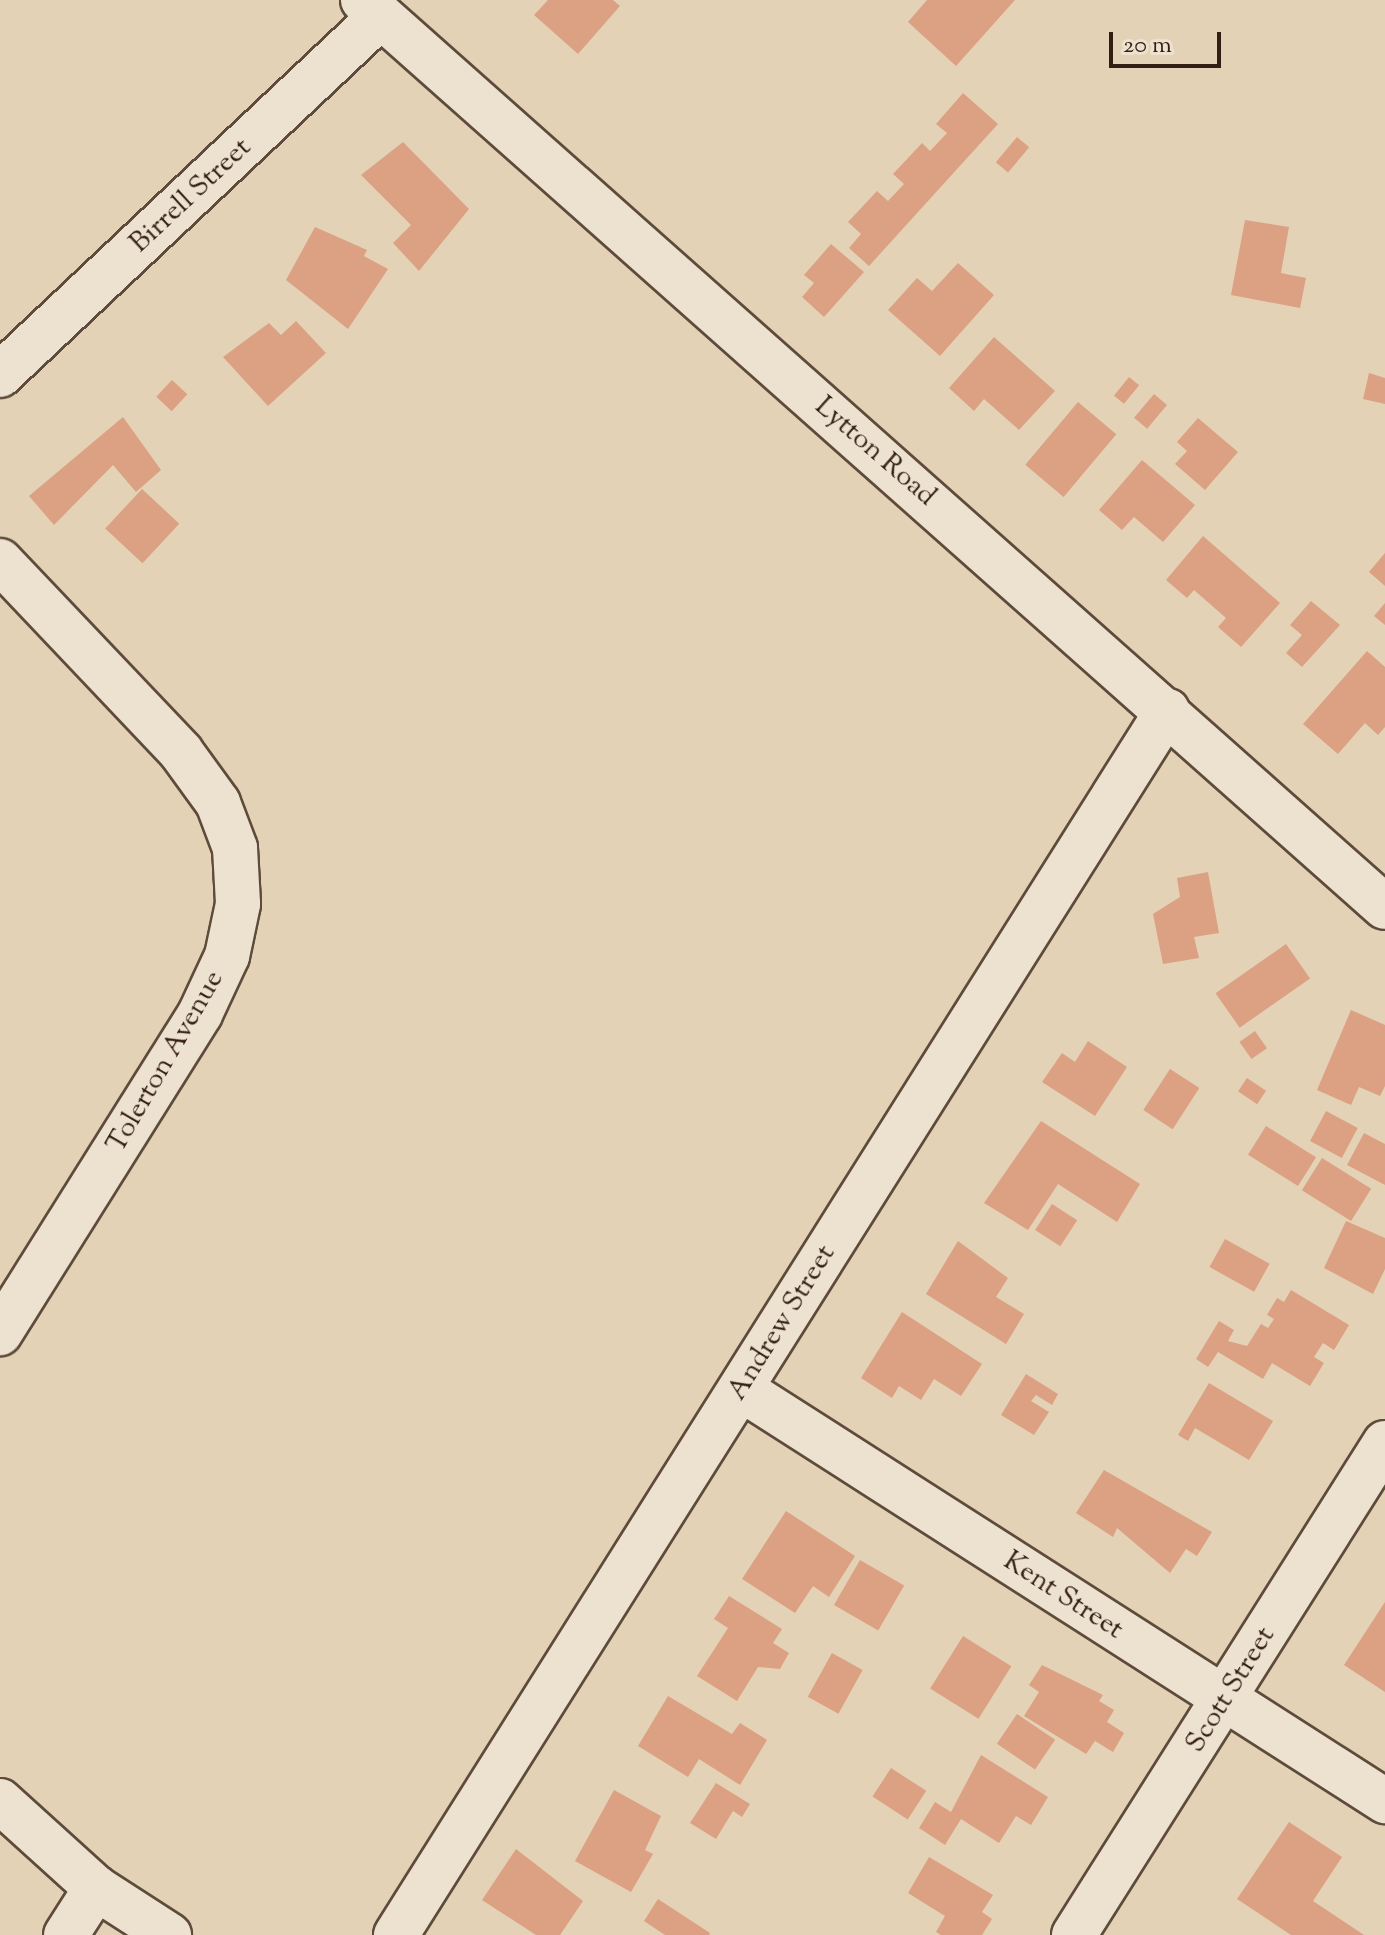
<!DOCTYPE html>
<html>
<head>
<meta charset="utf-8">
<style>
  body { margin:0 }
  #map { position:relative; width:1385px; height:1935px; overflow:hidden; background:#e4d2b7; font-family:"Sorts Mill Goudy",serif }
  div>[style] { position:absolute }
  .building>* { inset:0; background:#dca082; transform-origin:0 0 }
  .roads { filter:drop-shadow(2px 0 #5e4b3b) drop-shadow(-2px 0 #5e4b3b) drop-shadow(0 2px #5e4b3b) drop-shadow(0 -2px #5e4b3b) }
  .street>* { height:44px; margin:-22px; padding:0 22px; transform-origin:22px; border-radius:22px; background:#ede2d0 }
  .secondary>* { height:44px; margin:-22px; padding:0 22px; transform-origin:22px; border-radius:22px; background:#ede2d0 }
  span { translate:-50% -50%; white-space:nowrap; text-align:center; line-height:1.15; -webkit-text-stroke:6px #ede2d0; paint-order:stroke }
  .street-label { font-size:28px; color:#321e12 }
  .scale { position:absolute; left:1109px; top:32px; width:112px; height:36px; box-sizing:border-box; border:4px solid #321e12; border-top:0; padding-left:10px; font-size:24px; line-height:28px; white-space:nowrap; color:#321e12; -webkit-text-stroke:6px #ede2d0; paint-order:stroke }
</style>
</head>
<body>
<div id="map">
  <div class="building">
    <div style="clip-path:polygon(548px 0,613px 0,620px 6px,578px 54px,534px 15px)"></div>
    <div style="clip-path:polygon(927px 0,1015px 0,956px 66px,908px 22px)"></div>
    <div style="clip-path:polygon(963px 93px,998px 124px,869px 266px,849px 248px,861px 234px,848px 222px,877px 191px,888px 201px,904px 184px,893px 174px,922px 143px,930px 151px,947px 133px,936px 124px)"></div>
    <div style="left:1017px;top:137px;width:16px;height:33px;rotate:40deg"></div>
    <div style="clip-path:polygon(403px 142px,469px 209px,419px 271px,393px 243px,411px 225px,361px 175px)"></div>
    <div style="clip-path:polygon(1245px 220px,1289px 227px,1281px 273px,1306px 278px,1300px 308px,1231px 295px)"></div>
    <div style="clip-path:polygon(315px 227px,367px 250px,364px 256px,388px 269px,348px 329px,286px 280px)"></div>
    <div style="clip-path:polygon(831px 244px,864px 272px,824px 317px,802px 297px,814px 283px,804px 275px)"></div>
    <div style="clip-path:polygon(958px 263px,994px 295px,940px 356px,888px 310px,917px 278px,932px 291px)"></div>
    <div style="clip-path:polygon(296px 321px,326px 353px,268px 406px,223px 357px,269px 323px,281px 335px)"></div>
    <div style="clip-path:polygon(994px 337px,1055px 391px,1019px 430px,984px 399px,974px 411px,949px 388px)"></div>
    <div style="clip-path:polygon(1369px 373px,1385px 378px,1385px 404px,1363px 399px)"></div>
    <div style="left:1129px;top:377px;width:13px;height:24px;rotate:39deg"></div>
    <div style="left:172px;top:380px;width:21px;height:23px;rotate:43deg"></div>
    <div style="left:1154px;top:394px;width:17px;height:31px;rotate:40deg"></div>
    <div style="left:1078px;top:402px;width:50px;height:82px;rotate:40deg"></div>
    <div style="clip-path:polygon(123px 417px,161px 470px,136px 492px,113px 465px,54px 525px,29px 496px)"></div>
    <div style="clip-path:polygon(1198px 418px,1238px 452px,1205px 490px,1175px 464px,1187px 451px,1177px 442px)"></div>
    <div style="clip-path:polygon(1142px 460px,1195px 505px,1163px 542px,1134px 517px,1122px 530px,1099px 510px)"></div>
    <div style="left:142px;top:489px;width:51px;height:54px;rotate:43deg"></div>
    <div style="clip-path:polygon(1203px 536px,1280px 603px,1241px 647px,1218px 627px,1226px 618px,1194px 590px,1187px 598px,1166px 580px)"></div>
    <div style="clip-path:polygon(1385px 553px,1385px 586px,1369px 572px)"></div>
    <div style="clip-path:polygon(1311px 601px,1340px 625px,1302px 667px,1286px 653px,1302px 635px,1290px 625px)"></div>
    <div style="clip-path:polygon(1385px 603px,1385px 625px,1374px 616px)"></div>
    <div style="clip-path:polygon(1367px 651px,1385px 667px,1385px 727px,1378px 735px,1365px 723px,1338px 754px,1303px 724px)"></div>
    <div style="clip-path:polygon(1208px 872px,1219px 933px,1194px 937px,1199px 958px,1163px 964px,1153px 914px,1180px 897px,1177px 878px)"></div>
    <div style="left:1286px;top:944px;width:42px;height:86px;rotate:55deg"></div>
    <div style="clip-path:polygon(1351px 1010px,1385px 1025px,1385px 1086px,1380px 1096px,1359px 1087px,1351px 1105px,1317px 1090px)"></div>
    <div style="left:1255px;top:1031px;width:21px;height:19px;rotate:55deg"></div>
    <div style="clip-path:polygon(1088px 1041px,1127px 1067px,1095px 1116px,1042px 1082px,1062px 1053px,1075px 1062px)"></div>
    <div style="left:1170px;top:1069px;width:35px;height:49px;rotate:33deg"></div>
    <div style="left:1247px;top:1078px;width:23px;height:16px;rotate:34deg"></div>
    <div style="left:1326px;top:1111px;width:36px;height:34px;rotate:28deg"></div>
    <div style="clip-path:polygon(1041px 1121px,1140px 1184px,1117px 1222px,1058px 1184px,1028px 1230px,984px 1203px)"></div>
    <div style="left:1266px;top:1126px;width:59px;height:34px;rotate:32deg"></div>
    <div style="clip-path:polygon(1364px 1133px,1385px 1144px,1385px 1185px,1347px 1165px)"></div>
    <div style="left:1322px;top:1158px;width:58px;height:38px;rotate:32deg"></div>
    <div style="left:1052px;top:1204px;width:30px;height:31px;rotate:33deg"></div>
    <div style="clip-path:polygon(1346px 1221px,1385px 1238px,1385px 1269px,1373px 1294px,1324px 1268px)"></div>
    <div style="left:1225px;top:1239px;width:51px;height:32px;rotate:29deg"></div>
    <div style="clip-path:polygon(958px 1241px,1008px 1278px,996px 1297px,1024px 1314px,1006px 1344px,926px 1294px)"></div>
    <div style="clip-path:polygon(1291px 1290px,1349px 1325px,1334px 1350px,1323px 1343px,1314px 1357px,1324px 1363px,1310px 1386px,1272px 1363px,1263px 1379px,1218px 1352px,1208px 1367px,1196px 1359px,1219px 1321px,1234px 1330px,1228px 1341px,1247px 1346px,1261px 1324px,1268px 1328px,1274px 1319px,1267px 1315px,1277px 1298px,1284px 1302px)"></div>
    <div style="clip-path:polygon(902px 1312px,982px 1364px,961px 1396px,934px 1379px,921px 1400px,899px 1386px,892px 1398px,861px 1378px)"></div>
    <div style="clip-path:polygon(1026px 1374px,1058px 1394px,1052px 1405px,1036px 1395px,1031px 1401px,1049px 1412px,1034px 1435px,1001px 1415px)"></div>
    <div style="clip-path:polygon(1209px 1383px,1273px 1421px,1249px 1460px,1195px 1428px,1188px 1441px,1178px 1435px)"></div>
    <div style="clip-path:polygon(1104px 1470px,1212px 1532px,1197px 1556px,1186px 1549px,1170px 1573px,1117px 1528px,1113px 1537px,1076px 1513px)"></div>
    <div style="clip-path:polygon(786px 1511px,855px 1556px,829px 1597px,813px 1586px,795px 1613px,742px 1579px)"></div>
    <div style="left:860px;top:1560px;width:51px;height:52px;rotate:30deg"></div>
    <div style="clip-path:polygon(729px 1596px,782px 1629px,773px 1643px,789px 1653px,780px 1669px,758px 1667px,737px 1701px,697px 1676px,728px 1628px,714px 1619px)"></div>
    <div style="clip-path:polygon(1385px 1602px,1385px 1692px,1344px 1665px)"></div>
    <div style="left:963px;top:1636px;width:57px;height:62px;rotate:32deg"></div>
    <div style="left:832px;top:1653px;width:35px;height:50px;rotate:29deg"></div>
    <div style="clip-path:polygon(1042px 1665px,1103px 1695px,1099px 1701px,1114px 1710px,1107px 1722px,1124px 1733px,1113px 1752px,1095px 1741px,1086px 1754px,1024px 1716px,1039px 1692px,1029px 1685px)"></div>
    <div style="clip-path:polygon(668px 1696px,732px 1734px,740px 1723px,767px 1740px,740px 1785px,699px 1759px,688px 1777px,638px 1746px)"></div>
    <div style="left:1017px;top:1714px;width:46px;height:36px;rotate:34deg"></div>
    <div style="clip-path:polygon(981px 1755px,1048px 1797px,1031px 1825px,1016px 1816px,999px 1843px,961px 1819px,945px 1845px,919px 1828px,935px 1802px,951px 1812px)"></div>
    <div style="left:891px;top:1768px;width:42px;height:34px;rotate:33deg"></div>
    <div style="clip-path:polygon(716px 1783px,750px 1804px,742px 1817px,733px 1811px,716px 1839px,690px 1823px)"></div>
    <div style="clip-path:polygon(614px 1790px,661px 1816px,645px 1850px,653px 1854px,631px 1892px,575px 1861px)"></div>
    <div style="clip-path:polygon(1289px 1822px,1342px 1857px,1313px 1901px,1364px 1935px,1291px 1935px,1237px 1899px)"></div>
    <div style="clip-path:polygon(516px 1849px,583px 1901px,560px 1935px,536px 1935px,482px 1900px)"></div>
    <div style="clip-path:polygon(929px 1857px,993px 1895px,982px 1912px,992px 1919px,982px 1935px,941px 1935px,936px 1932px,945px 1916px,908px 1893px)"></div>
    <div style="clip-path:polygon(658px 1899px,710px 1933px,709px 1935px,665px 1935px,644px 1921px)"></div>
  </div>
  <div class="roads">
    <div class="street">
      <div style="left:0;top:375px;width:523px;rotate:-43.3deg"></div>
      <div style="left:0;top:561px;width:263px;rotate:46.5deg"></div>
      <div style="left:181px;top:752px;width:63px;rotate:54deg"></div>
      <div style="left:218px;top:803px;width:48px;rotate:69.3deg"></div>
      <div style="left:235px;top:848px;width:56px;rotate:86.9deg"></div>
      <div style="left:238px;top:904px;width:53px;rotate:101.9deg"></div>
      <div style="left:227px;top:956px;width:64px;rotate:115deg"></div>
      <div style="left:200px;top:1014px;width:377px;rotate:122.1deg"></div>
      <div style="left:741px;top:1389px;width:765px;rotate:32.61deg"></div>
      <div style="left:0;top:1801px;width:130px;rotate:42.2deg"></div>
      <div style="left:96px;top:1888px;width:87px;rotate:32.8deg"></div>
      <div style="left:66px;top:1935px;width:56px;rotate:-57.4deg"></div>
      <div style="left:396px;top:1935px;width:1447px;rotate:-57.79deg"></div>
      <div style="left:1074px;top:1935px;width:582px;rotate:-57.7deg"></div>
    </div>
    <div class="secondary">
      <div style="left:363px;top:0;width:1366px;rotate:41.59deg"></div>
    </div>
  </div>
  <div class="street-label">
    <span style="left:191px;top:196px;rotate:-43deg">Birrell Street</span>
    <span style="left:875px;top:452px;rotate:41deg">Lytton Road</span>
    <span style="left:166px;top:1062px;rotate:-60deg">Tolerton Avenue</span>
    <span style="left:782px;top:1323px;rotate:-58deg">Andrew Street</span>
    <span style="left:1063px;top:1596px;rotate:33deg">Kent Street</span>
    <span style="left:1231px;top:1690px;rotate:-58deg">Scott Street</span>
  </div>
  <div class="scale">20 m</div>
</div>
</body>
</html>
